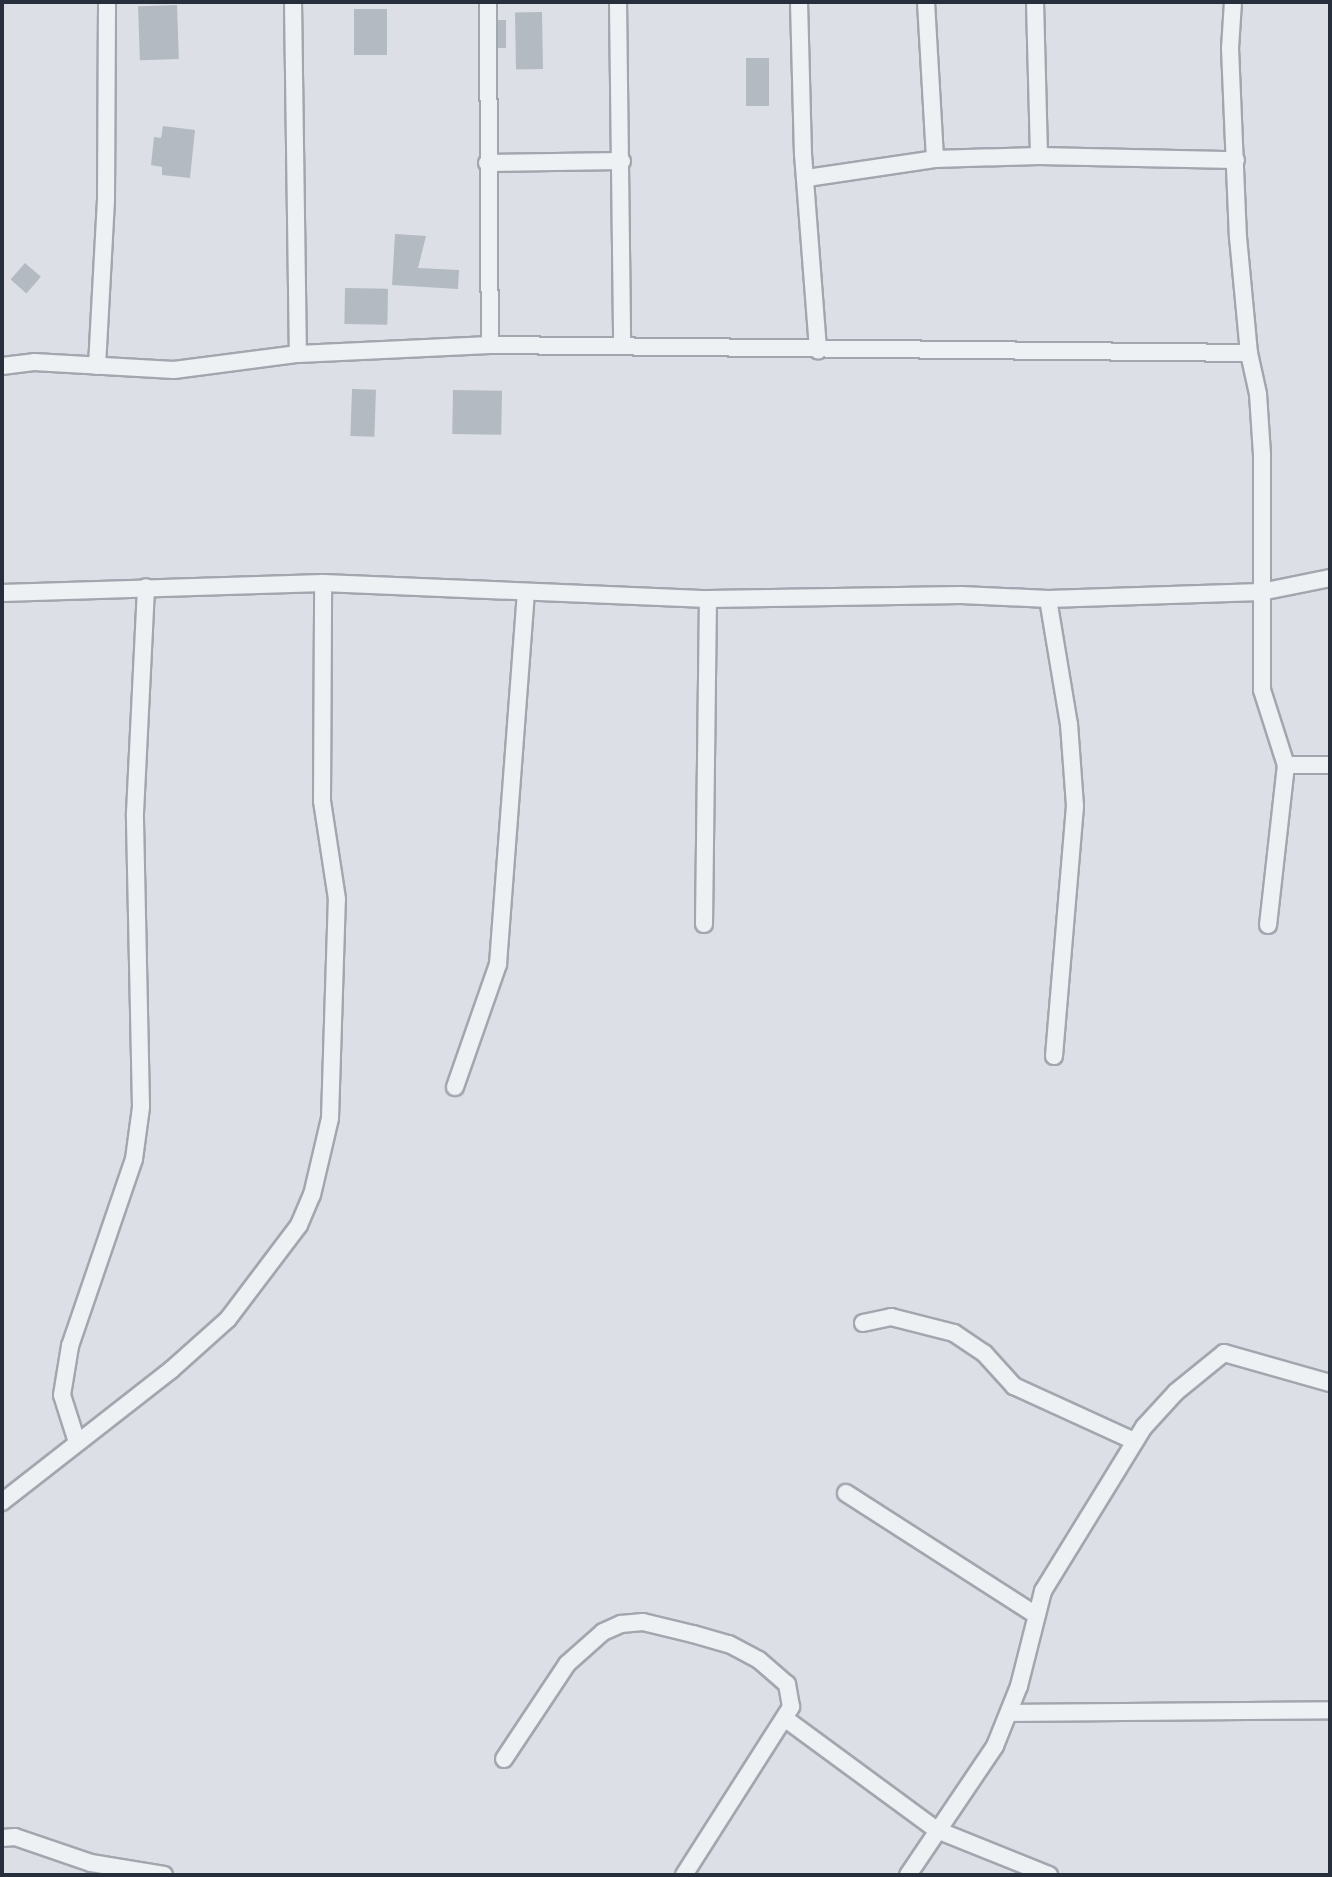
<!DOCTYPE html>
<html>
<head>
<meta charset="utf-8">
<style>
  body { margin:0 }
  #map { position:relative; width:1332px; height:1877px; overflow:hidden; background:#dce0e6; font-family:"Varela Round",sans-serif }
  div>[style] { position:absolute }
  .building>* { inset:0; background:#b3bac2; transform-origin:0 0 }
  .roads { filter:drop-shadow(2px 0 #a2a7af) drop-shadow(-2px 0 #a2a7af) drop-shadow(0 2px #a2a7af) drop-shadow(0 -2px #a2a7af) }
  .street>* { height:16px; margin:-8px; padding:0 8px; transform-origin:8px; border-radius:8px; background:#eef1f4 }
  span { translate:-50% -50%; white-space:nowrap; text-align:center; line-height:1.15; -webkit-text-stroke:5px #ebeff4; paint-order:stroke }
  .frame { position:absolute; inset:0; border:4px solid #262f3b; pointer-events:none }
</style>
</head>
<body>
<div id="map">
  <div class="building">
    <div style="left:177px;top:5px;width:54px;height:39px;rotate:88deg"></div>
    <div style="left:354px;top:9px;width:33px;height:46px"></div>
    <div style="left:542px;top:12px;width:57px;height:27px;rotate:89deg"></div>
    <div style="left:491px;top:20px;width:15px;height:28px"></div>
    <div style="left:746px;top:58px;width:23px;height:48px"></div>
    <div style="clip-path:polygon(163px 126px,195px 130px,190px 178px,162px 175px,162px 167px,151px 165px,154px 137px,161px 138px)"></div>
    <div style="clip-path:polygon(395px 234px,426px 236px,418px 268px,459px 270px,458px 289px,392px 285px)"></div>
    <div style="left:25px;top:263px;width:21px;height:22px;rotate:41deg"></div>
    <div style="left:345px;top:288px;width:43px;height:36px;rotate:1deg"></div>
    <div style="left:352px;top:389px;width:24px;height:47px;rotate:2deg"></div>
    <div style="left:453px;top:390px;width:49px;height:44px;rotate:1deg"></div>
  </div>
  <div class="roads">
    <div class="street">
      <div style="left:293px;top:2px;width:352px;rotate:89.2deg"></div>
      <div style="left:488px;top:2px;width:343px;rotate:89.7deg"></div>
      <div style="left:618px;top:2px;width:342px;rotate:89.3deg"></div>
      <div style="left:799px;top:2px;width:152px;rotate:88.5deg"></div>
      <div style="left:803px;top:154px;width:197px;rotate:85.6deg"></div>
      <div style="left:926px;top:2px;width:157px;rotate:86.7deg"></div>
      <div style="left:1035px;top:2px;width:154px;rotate:88.5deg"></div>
      <div style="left:1233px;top:2px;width:46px;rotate:93.7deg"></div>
      <div style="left:1230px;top:48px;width:189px;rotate:87.6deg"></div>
      <div style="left:1238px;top:237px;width:117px;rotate:84.6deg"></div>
      <div style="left:487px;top:163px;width:135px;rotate:-0.8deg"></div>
      <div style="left:807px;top:178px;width:129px;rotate:-8.4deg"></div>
      <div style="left:935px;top:159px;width:104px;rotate:-1.7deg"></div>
      <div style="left:1039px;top:156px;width:197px;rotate:1.2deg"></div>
      <div style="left:2px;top:366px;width:32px;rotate:-7deg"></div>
      <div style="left:34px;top:362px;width:140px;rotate:3.3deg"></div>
      <div style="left:174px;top:370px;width:125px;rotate:-7.4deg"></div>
      <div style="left:298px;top:354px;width:192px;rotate:-2.7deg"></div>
      <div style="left:490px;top:345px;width:759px;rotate:0.6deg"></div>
      <div style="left:1249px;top:353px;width:42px;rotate:77.6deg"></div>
      <div style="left:1258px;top:394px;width:61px;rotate:86.2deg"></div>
      <div style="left:1262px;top:455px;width:235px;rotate:90deg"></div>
      <div style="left:1262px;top:690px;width:79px;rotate:72.3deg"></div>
      <div style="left:1286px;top:765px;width:161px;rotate:96.4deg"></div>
      <div style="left:97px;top:366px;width:168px;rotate:-86.9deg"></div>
      <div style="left:106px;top:198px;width:196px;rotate:-89.7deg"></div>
      <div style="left:2px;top:593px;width:321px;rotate:-1.8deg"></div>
      <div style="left:323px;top:583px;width:385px;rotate:2.4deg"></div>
      <div style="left:708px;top:599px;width:253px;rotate:-0.9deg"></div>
      <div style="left:961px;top:595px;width:87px;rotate:2.6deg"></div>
      <div style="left:1048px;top:599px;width:213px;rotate:-1.9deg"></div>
      <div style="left:1261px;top:592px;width:70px;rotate:-11.5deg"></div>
      <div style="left:1048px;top:599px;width:127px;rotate:80.5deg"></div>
      <div style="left:1069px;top:724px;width:82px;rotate:85.8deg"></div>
      <div style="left:1075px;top:806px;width:251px;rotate:94.8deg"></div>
      <div style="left:1286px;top:765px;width:44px"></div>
      <div style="left:704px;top:924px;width:325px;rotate:-89.3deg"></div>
      <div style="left:455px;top:1087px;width:130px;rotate:-70.7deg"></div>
      <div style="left:498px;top:964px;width:372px;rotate:-85.7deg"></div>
      <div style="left:863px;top:1323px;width:29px;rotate:-12deg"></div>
      <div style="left:891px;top:1317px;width:65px;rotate:14.3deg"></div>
      <div style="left:954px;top:1333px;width:36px;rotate:34deg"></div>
      <div style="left:984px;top:1353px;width:45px;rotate:47.7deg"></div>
      <div style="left:1014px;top:1386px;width:132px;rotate:24.6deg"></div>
      <div style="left:77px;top:1442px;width:49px;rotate:-107.7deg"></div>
      <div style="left:62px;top:1395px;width:50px;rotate:-80.7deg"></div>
      <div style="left:70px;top:1346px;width:198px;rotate:-71.1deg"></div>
      <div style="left:134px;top:1159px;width:52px;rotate:-82.3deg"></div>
      <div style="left:141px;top:1107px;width:294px;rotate:-91.2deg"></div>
      <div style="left:135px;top:813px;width:226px;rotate:-87.2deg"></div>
      <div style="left:846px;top:1493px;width:226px;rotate:32.7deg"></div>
      <div style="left:2px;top:1502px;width:214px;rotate:-38deg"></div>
      <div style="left:171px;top:1370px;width:76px;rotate:-41.8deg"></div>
      <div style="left:228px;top:1319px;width:118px;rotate:-52.9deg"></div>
      <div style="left:299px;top:1225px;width:33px;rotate:-67deg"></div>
      <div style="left:312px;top:1195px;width:79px;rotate:-76.8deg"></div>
      <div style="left:330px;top:1118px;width:219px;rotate:-88.2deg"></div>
      <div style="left:337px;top:899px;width:99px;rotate:-98.7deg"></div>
      <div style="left:322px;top:801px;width:218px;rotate:-89.7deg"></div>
      <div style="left:1010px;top:1713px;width:320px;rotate:-0.5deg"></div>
      <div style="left:787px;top:1720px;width:186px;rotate:36.3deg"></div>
      <div style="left:937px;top:1830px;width:121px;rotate:21.9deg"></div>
      <div style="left:504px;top:1759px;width:114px;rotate:-56.4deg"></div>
      <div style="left:567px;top:1664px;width:48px;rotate:-41.6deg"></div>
      <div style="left:603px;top:1632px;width:20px;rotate:-24deg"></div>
      <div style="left:621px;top:1624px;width:22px;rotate:-5deg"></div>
      <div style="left:643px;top:1622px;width:51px;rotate:13.5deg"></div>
      <div style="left:693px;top:1634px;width:37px;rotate:16deg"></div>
      <div style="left:729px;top:1644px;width:34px;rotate:28deg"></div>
      <div style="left:759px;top:1660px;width:37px;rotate:41deg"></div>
      <div style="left:787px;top:1684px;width:23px;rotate:80deg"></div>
      <div style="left:791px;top:1707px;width:199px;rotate:122.5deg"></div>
      <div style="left:2px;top:1838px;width:13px;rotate:-4deg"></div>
      <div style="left:15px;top:1837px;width:80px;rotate:18.9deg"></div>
      <div style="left:91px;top:1863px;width:74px;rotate:9.3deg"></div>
      <div style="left:908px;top:1875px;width:156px;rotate:-56deg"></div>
      <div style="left:995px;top:1746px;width:65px;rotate:-68.2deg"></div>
      <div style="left:1019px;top:1686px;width:98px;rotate:-75.8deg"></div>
      <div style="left:1043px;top:1591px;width:193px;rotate:-58.4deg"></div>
      <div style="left:1144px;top:1427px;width:47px;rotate:-47.6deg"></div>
      <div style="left:1176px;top:1392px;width:62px;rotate:-39.1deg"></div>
      <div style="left:1224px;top:1353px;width:110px;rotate:15.8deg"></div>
    </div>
  </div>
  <div class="frame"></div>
</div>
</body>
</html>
